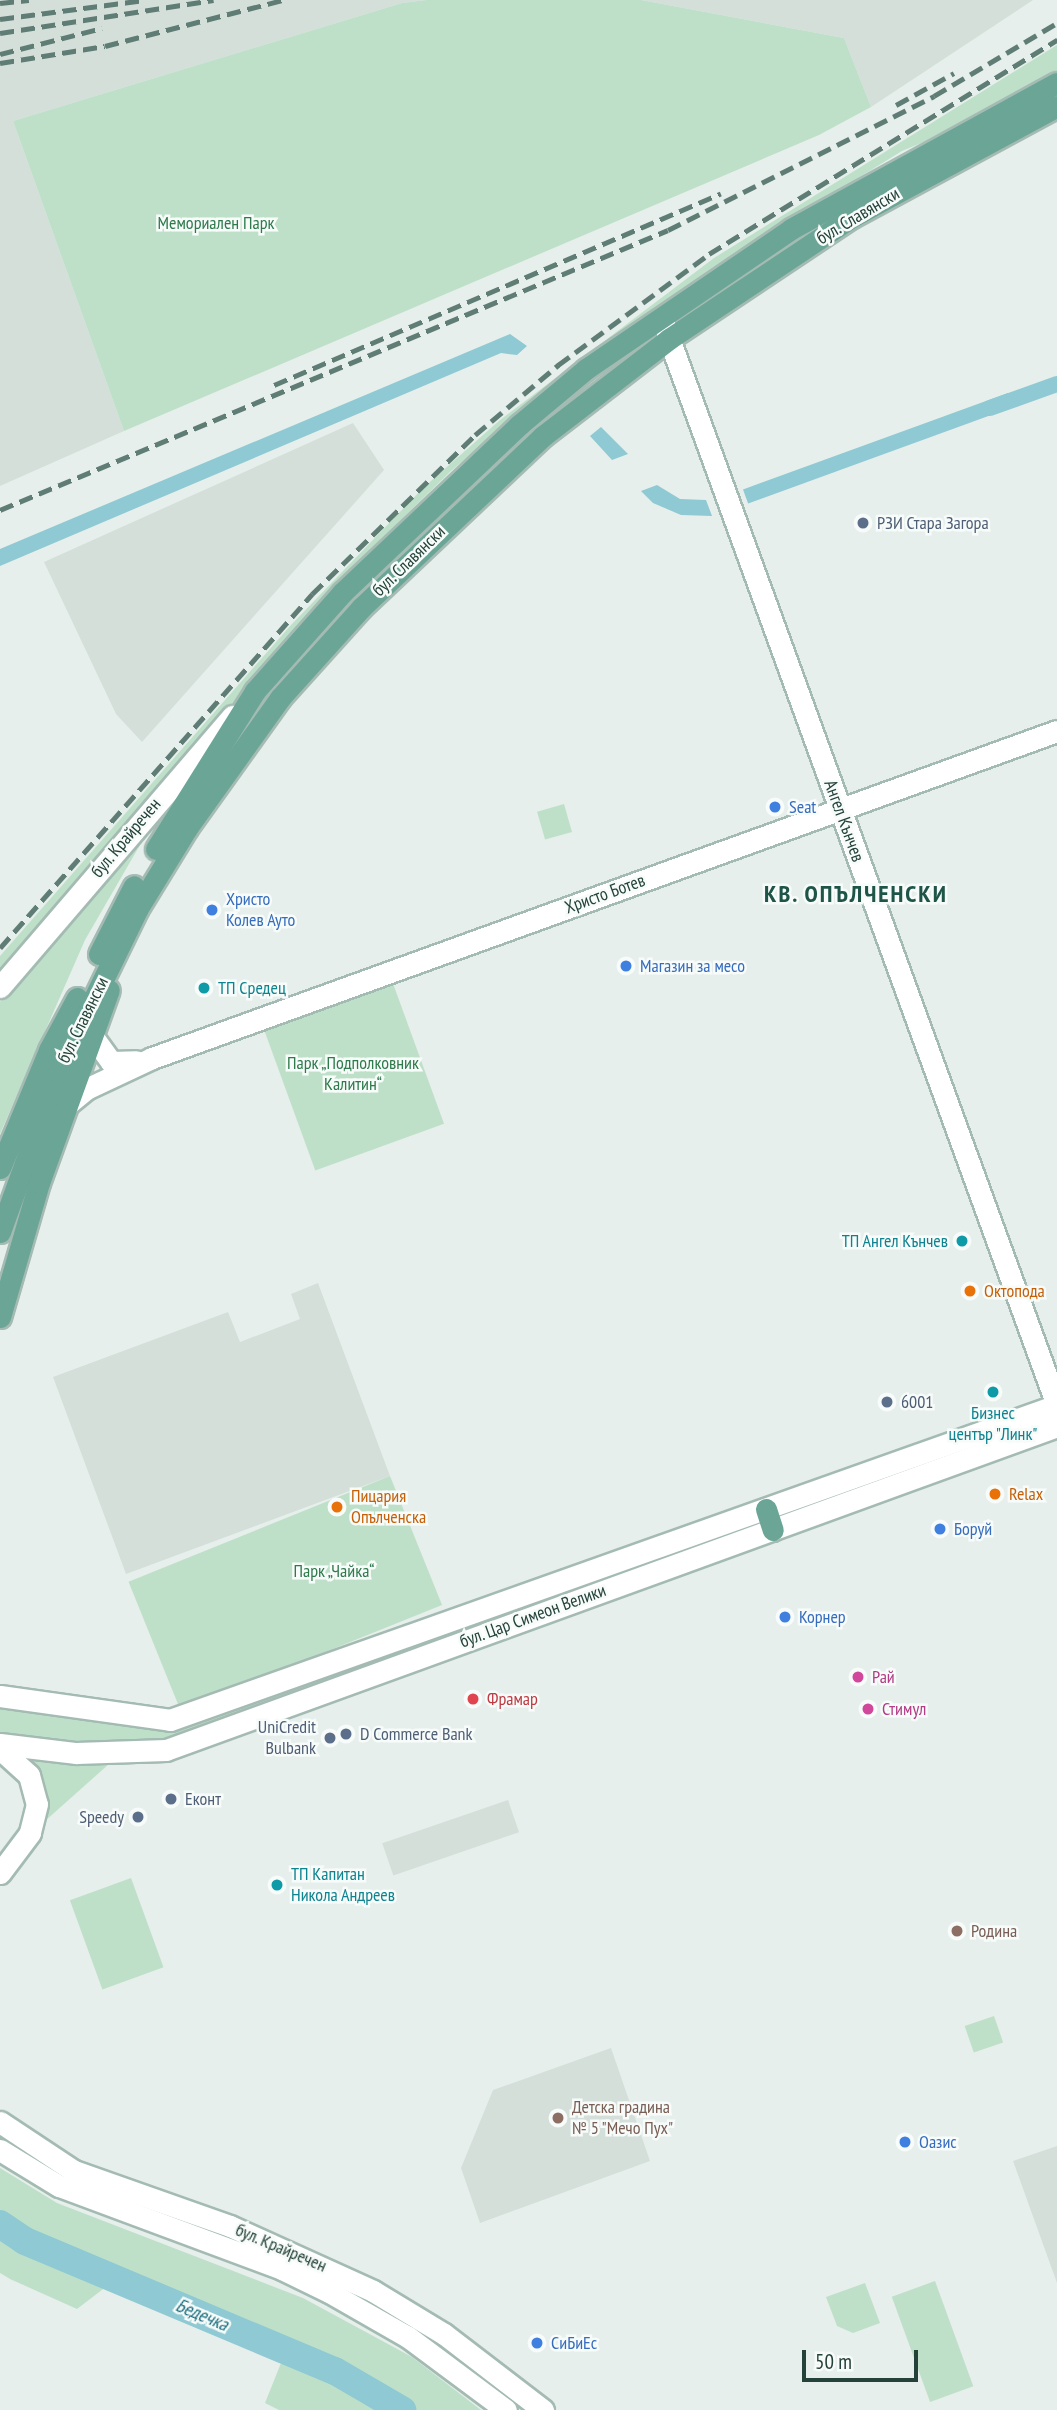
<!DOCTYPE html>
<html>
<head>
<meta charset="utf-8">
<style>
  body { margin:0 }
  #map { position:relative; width:1057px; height:2410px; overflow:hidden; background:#e6efeb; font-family:"PT Sans Narrow",sans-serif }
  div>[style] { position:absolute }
  .built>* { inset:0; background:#d4dfda; transform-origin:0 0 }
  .green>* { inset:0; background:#bfe0c8; transform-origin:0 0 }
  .water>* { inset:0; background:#8ec9d4; transform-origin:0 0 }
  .canal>* { height:16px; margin:-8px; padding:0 8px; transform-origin:8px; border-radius:8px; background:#8ec9d4 }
  .river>* { height:28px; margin:-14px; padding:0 14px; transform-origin:14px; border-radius:14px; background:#8ec9d4 }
  .roads { filter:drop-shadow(2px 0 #a4bbb3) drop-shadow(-2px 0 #a4bbb3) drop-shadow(0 2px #a4bbb3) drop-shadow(0 -2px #a4bbb3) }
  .secondary>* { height:21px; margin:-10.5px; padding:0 10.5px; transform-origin:10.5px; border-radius:10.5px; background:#fff }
  .primary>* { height:21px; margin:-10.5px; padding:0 10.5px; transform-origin:10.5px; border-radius:10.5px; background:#6aa596 }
  .rail>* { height:4.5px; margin-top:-2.25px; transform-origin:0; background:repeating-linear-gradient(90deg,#5f7d75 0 14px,transparent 0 21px) }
  .dots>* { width:19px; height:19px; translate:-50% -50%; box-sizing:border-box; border:4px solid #f7fbf9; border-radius:50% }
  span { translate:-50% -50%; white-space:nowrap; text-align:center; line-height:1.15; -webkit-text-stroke:5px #f7fbf9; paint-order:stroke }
  .street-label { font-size:18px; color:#24423a }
  .park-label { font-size:18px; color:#2d7a4b }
  .service-label { font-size:18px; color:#4e5e75 }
  .left { translate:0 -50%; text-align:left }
  .right { translate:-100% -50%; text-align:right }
  .shop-label { font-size:18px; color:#366cbe }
  .culture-label { font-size:18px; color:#0d838f }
  .food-label { font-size:18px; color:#c56008 }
  .hotel-label { font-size:18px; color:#b23c85 }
  .health-label { font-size:18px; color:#be3a42 }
  .education-label { font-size:18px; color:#785e54 }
  .water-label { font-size:19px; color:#1c6f80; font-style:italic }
  .district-label { font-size:24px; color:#1f5548; font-weight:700; letter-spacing:2px }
  .scale { position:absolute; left:802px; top:2350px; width:116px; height:32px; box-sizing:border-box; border:4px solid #24423a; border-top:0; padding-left:9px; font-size:21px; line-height:24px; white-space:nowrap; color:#24423a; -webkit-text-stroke:5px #f7fbf9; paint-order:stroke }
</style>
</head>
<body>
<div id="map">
  <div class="built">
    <div style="clip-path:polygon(0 0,426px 0,402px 3px,13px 121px,124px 431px,0 486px)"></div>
    <div style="clip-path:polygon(641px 0,1033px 0,871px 107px,844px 38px)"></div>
    <div style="clip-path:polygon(353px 423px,384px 470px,142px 742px,116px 714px,44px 562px)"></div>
    <div style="clip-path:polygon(318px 1283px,390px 1476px,126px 1574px,53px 1377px,228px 1312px,240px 1342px,300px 1319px,291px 1294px)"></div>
    <div style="left:508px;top:1800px;width:34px;height:133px;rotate:71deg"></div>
    <div style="clip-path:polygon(611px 2048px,650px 2161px,480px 2223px,461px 2168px,493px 2090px)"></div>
    <div style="clip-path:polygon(1057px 2146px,1057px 2283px,1013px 2161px)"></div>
  </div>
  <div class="green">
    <div style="clip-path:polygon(426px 0,641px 0,844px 38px,871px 107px,819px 135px,124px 431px,13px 121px,402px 3px)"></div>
    <div style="clip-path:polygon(1057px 45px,1057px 74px,977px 120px,902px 151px,720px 263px,569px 370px,451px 471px,378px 542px,266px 665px,0 976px,0 956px,291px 625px,423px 488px,500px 420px,714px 258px)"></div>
    <div style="left:564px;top:804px;width:29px;height:28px;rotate:74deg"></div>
    <div style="clip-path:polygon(155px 819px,85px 940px,0 1134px,0 1002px,8px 987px)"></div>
    <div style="left:391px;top:978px;width:155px;height:137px;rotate:70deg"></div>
    <div style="left:390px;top:1476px;width:139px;height:282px;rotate:68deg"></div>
    <div style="clip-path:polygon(458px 1629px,461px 1634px,174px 1739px,131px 1747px,0 1737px,0 1707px,194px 1722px)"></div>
    <div style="clip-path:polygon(21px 1755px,107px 1762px,109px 1764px,45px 1821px,45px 1803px)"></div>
    <div style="left:131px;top:1878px;width:95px;height:65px;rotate:70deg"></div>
    <div style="left:994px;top:2016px;width:28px;height:31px;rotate:71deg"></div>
    <div style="clip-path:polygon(0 2168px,57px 2203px,303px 2298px,412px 2357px,481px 2410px,279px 2410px,265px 2403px,281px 2363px,111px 2283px,77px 2309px,10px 2279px,0 2273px)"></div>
    <div style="left:935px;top:2281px;width:112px;height:46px;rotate:70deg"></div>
    <div style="clip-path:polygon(865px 2283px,880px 2323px,853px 2333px,837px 2326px,826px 2297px)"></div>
  </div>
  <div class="water">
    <div style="clip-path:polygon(510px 334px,527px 346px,517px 355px,501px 353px,0 566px,0 549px)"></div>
    <div style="left:1008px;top:393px;width:15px;height:282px;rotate:70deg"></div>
    <div style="clip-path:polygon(601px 427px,628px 454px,612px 460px,590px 436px)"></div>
    <div style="clip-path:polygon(657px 485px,680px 499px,706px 500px,712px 516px,681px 515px,653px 503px,641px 491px)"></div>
  </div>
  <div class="canal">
    <div style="left:990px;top:408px;width:71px;rotate:-19.7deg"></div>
  </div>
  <div class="river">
    <div style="left:0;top:2224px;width:30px;rotate:34deg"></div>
    <div style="left:25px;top:2241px;width:336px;rotate:22.8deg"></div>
    <div style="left:335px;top:2371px;width:78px;rotate:30.2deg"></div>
  </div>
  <div class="roads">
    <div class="secondary">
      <div style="left:663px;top:322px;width:1152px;rotate:70.01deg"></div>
      <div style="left:0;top:987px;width:357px;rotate:-49.4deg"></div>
      <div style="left:93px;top:1037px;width:31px;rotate:54deg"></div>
      <div style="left:111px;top:1062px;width:25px;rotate:-2deg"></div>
      <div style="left:69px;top:1103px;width:22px;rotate:-39deg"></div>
      <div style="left:86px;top:1089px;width:73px;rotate:-25.2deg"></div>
      <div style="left:152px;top:1058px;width:962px;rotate:-19.87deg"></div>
      <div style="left:0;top:1696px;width:172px;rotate:8deg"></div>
      <div style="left:170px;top:1720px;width:941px;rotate:-19.55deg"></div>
      <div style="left:0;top:1744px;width:77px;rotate:6.8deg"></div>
      <div style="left:76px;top:1753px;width:90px;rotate:-1.9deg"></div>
      <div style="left:166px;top:1750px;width:948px;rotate:-19.98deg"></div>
      <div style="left:0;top:1749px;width:39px;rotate:42deg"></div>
      <div style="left:29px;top:1775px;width:30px;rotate:75deg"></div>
      <div style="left:37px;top:1804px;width:30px;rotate:104deg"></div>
      <div style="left:30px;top:1833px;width:50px;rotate:126.9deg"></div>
      <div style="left:0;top:2122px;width:89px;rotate:33.5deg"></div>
      <div style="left:74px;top:2171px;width:165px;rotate:19.4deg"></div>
      <div style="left:230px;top:2226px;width:157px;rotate:24.4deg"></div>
      <div style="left:373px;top:2291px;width:83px;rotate:31.2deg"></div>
      <div style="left:444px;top:2334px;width:125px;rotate:37.5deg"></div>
      <div style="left:0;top:2150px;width:69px;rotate:31.4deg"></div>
      <div style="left:59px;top:2186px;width:238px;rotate:20.4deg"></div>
      <div style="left:282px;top:2269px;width:52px;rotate:26.1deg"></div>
      <div style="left:329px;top:2292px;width:91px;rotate:29.7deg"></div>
      <div style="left:408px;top:2337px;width:122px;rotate:36.7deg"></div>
    </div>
    <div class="primary">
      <div style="left:156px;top:849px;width:186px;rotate:-57.9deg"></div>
      <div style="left:255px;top:691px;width:131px;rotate:-48.4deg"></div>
      <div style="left:342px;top:593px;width:244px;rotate:-43.5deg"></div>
      <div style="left:519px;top:425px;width:87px;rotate:-39.9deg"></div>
      <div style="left:586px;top:369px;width:248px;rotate:-34.3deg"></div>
      <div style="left:791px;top:229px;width:303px;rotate:-28.8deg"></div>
      <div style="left:99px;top:954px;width:76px;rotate:-62.8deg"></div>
      <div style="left:0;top:1168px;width:128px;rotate:-67.4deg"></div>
      <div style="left:49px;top:1050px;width:59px;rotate:-61.7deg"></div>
      <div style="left:0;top:1232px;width:170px;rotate:-70.1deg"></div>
      <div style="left:58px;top:1072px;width:182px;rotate:-64deg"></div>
      <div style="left:138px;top:908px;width:94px;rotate:-58.5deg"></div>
      <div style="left:187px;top:828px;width:160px;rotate:-54.4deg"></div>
      <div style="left:280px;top:698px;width:121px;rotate:-48deg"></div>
      <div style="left:361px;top:608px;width:250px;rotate:-43.4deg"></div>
      <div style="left:543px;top:436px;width:159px;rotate:-37.6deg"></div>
      <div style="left:669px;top:339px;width:220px;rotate:-33.7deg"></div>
      <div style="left:852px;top:217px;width:233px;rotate:-28.4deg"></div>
      <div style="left:0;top:1317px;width:140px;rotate:-73.8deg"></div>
      <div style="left:39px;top:1183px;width:205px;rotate:-70.1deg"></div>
      <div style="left:766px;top:1509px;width:22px;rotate:72deg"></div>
    </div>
  </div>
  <div class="rail">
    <div style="left:0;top:3px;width:29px;rotate:-6deg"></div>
    <div style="left:0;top:19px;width:146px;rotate:-7.5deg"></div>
    <div style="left:0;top:33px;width:216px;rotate:-8.8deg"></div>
    <div style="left:0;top:54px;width:105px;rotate:-14.3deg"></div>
    <div style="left:0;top:63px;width:106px;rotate:-9.2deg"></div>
    <div style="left:105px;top:46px;width:184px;rotate:-14.5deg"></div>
    <div style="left:896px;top:105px;width:66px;rotate:-28.9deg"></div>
    <div style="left:274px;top:385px;width:486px;rotate:-23.2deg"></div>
    <div style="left:0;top:510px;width:724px;rotate:-22.74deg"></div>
    <div style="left:668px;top:230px;width:298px;rotate:-26.7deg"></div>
    <div style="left:934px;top:96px;width:143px;rotate:-30.7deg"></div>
    <div style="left:0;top:948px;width:472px;rotate:-48.6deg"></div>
    <div style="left:312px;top:594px;width:228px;rotate:-44.3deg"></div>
    <div style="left:475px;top:435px;width:109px;rotate:-40.1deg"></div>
    <div style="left:558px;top:365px;width:187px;rotate:-36.3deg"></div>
    <div style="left:709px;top:254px;width:409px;rotate:-31.6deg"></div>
  </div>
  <div class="dots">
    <div style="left:863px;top:523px;background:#5c6f8a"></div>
    <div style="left:775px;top:807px;background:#3f7fe0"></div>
    <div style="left:212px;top:910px;background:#3f7fe0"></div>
    <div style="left:626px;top:966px;background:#3f7fe0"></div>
    <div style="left:204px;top:988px;background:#0f9aa8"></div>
    <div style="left:962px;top:1241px;background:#0f9aa8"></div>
    <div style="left:970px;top:1291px;background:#e8710a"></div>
    <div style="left:993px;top:1392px;background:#0f9aa8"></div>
    <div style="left:887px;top:1402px;background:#5c6f8a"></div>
    <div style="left:995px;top:1494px;background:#e8710a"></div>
    <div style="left:337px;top:1507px;background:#e8710a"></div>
    <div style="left:940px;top:1529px;background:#3f7fe0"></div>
    <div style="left:785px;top:1617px;background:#3f7fe0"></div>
    <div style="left:858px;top:1677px;background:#d1479c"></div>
    <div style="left:473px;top:1699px;background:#e0444e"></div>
    <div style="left:868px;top:1709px;background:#d1479c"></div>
    <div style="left:346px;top:1734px;background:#5c6f8a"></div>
    <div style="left:330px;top:1738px;background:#5c6f8a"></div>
    <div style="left:171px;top:1799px;background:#5c6f8a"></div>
    <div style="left:138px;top:1817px;background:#5c6f8a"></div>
    <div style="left:277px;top:1885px;background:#0f9aa8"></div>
    <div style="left:957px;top:1931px;background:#8d6e63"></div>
    <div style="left:558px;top:2118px;background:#8d6e63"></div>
    <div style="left:905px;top:2142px;background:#3f7fe0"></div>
    <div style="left:537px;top:2343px;background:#3f7fe0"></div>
  </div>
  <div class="street-label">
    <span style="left:858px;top:216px;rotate:-31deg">бул. Славянски</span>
    <span style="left:409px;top:561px;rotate:-44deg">бул. Славянски</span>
    <span style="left:844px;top:821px;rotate:70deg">Ангел Кънчев</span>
    <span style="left:126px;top:838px;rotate:-50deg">бул. Крайречен</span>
    <span style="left:605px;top:894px;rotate:-20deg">Христо Ботев</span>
    <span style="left:83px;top:1020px;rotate:-64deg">бул. Славянски</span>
    <span style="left:533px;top:1616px;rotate:-20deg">бул. Цар Симеон Велики</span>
    <span style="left:281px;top:2248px;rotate:23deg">бул. Крайречен</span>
  </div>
  <div class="park-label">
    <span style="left:216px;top:223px">Мемориален Парк</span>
    <span style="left:353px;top:1074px">Парк „Подполковник<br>Калитин“</span>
    <span style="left:334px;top:1571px">Парк „Чайка“</span>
  </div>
  <div class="service-label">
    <span class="left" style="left:877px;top:523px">РЗИ Стара Загора</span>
    <span class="left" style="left:901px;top:1402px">6001</span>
    <span class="right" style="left:316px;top:1738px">UniCredit<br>Bulbank</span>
    <span class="left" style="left:360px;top:1734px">D Commerce Bank</span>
    <span class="left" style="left:185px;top:1799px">Еконт</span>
    <span class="right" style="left:124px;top:1817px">Speedy</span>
  </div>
  <div class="shop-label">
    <span class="left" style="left:789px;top:807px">Seat</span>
    <span class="left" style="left:226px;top:910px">Христо<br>Колев Ауто</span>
    <span class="left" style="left:640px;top:966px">Магазин за месо</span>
    <span class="left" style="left:954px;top:1529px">Боруй</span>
    <span class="left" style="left:799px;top:1617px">Корнер</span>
    <span class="left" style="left:919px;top:2142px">Оазис</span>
    <span class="left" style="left:551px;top:2343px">СиБиЕс</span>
  </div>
  <div class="culture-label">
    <span class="left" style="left:218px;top:988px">ТП Средец</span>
    <span class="right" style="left:948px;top:1241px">ТП Ангел Кънчев</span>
    <span style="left:993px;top:1424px">Бизнес<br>център "Линк"</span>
    <span class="left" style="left:291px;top:1885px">ТП Капитан<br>Никола Андреев</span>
  </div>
  <div class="food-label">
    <span class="left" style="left:984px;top:1291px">Октопода</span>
    <span class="left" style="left:1009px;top:1494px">Relax</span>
    <span class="left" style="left:351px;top:1507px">Пицария<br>Опълченска</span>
  </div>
  <div class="hotel-label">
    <span class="left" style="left:872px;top:1677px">Рай</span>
    <span class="left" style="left:882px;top:1709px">Стимул</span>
  </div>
  <div class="health-label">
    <span class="left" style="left:487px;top:1699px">Фрамар</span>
  </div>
  <div class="education-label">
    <span class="left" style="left:971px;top:1931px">Родина</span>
    <span class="left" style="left:572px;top:2118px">Детска градина<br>№ 5 "Мечо Пух"</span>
  </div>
  <div class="water-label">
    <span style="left:202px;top:2315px;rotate:23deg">Бедечка</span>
  </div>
  <div class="district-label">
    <span style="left:856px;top:894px">КВ. ОПЪЛЧЕНСКИ</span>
  </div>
  <div class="scale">50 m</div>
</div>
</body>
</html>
